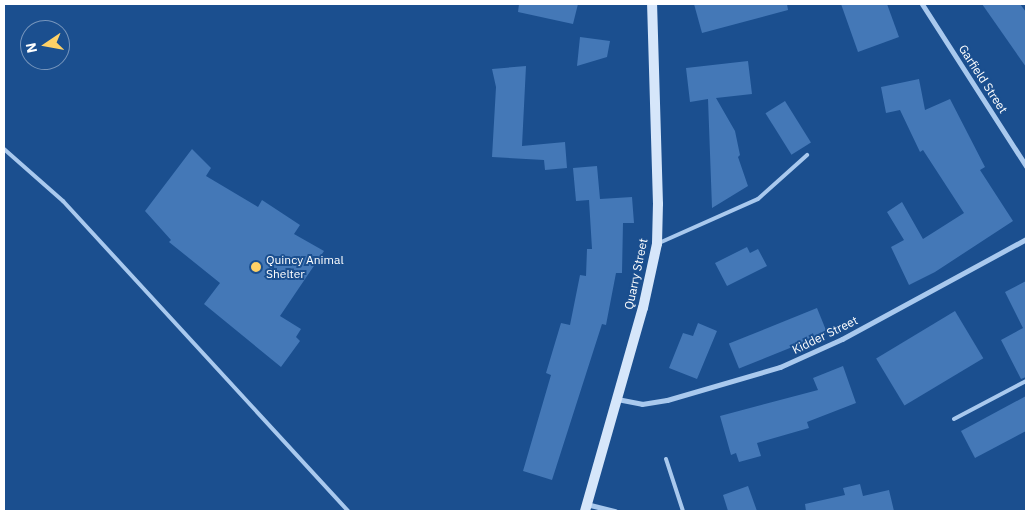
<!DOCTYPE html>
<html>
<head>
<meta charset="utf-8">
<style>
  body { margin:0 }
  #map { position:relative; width:1030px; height:515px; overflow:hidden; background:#1b4f8f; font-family:"IBM Plex Sans",sans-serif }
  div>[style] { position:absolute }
  .building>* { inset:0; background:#4478b7; transform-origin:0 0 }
  .lane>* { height:4px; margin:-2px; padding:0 2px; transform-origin:2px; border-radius:2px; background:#a9c9ee }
  .street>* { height:5px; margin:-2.5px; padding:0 2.5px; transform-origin:2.5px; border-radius:2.5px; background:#a9c9ee }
  .secondary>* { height:10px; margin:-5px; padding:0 5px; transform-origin:5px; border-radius:5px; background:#d6e6fa }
  .dots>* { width:14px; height:14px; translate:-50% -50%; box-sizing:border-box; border:2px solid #1b4f8f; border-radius:50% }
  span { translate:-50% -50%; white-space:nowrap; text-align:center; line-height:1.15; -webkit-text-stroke:4px #1b4f8f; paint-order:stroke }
  .street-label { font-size:12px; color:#fff }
  .poi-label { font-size:12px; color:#fff }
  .left { translate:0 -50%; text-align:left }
  .frame { position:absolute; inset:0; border:5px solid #fff; pointer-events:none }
  .north { position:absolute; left:20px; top:20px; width:50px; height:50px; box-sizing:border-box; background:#1b4f8f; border:1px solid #7695bc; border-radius:50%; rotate:258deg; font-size:14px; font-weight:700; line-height:20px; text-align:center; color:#fff }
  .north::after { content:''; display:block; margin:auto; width:18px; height:22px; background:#ffd166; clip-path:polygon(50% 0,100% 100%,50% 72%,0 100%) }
</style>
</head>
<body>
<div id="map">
  <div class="building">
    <div style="clip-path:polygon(519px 4px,578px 4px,573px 24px,518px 12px)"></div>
    <div style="clip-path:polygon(694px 4px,787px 4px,788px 10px,702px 33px)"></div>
    <div style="clip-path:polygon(841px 4px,887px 4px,899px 37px,858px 52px)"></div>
    <div style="clip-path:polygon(982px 4px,1020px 4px,1026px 12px,1026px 67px)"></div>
    <div style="clip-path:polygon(580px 37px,610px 41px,607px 57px,577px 66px)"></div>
    <div style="clip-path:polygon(748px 61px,752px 94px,716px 98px,735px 131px,740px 155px,738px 157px,748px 186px,712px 208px,708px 99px,690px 102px,686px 68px)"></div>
    <div style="clip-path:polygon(526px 66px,522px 146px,565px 142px,567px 168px,545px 170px,544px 160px,492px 157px,496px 87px,492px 69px)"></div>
    <div style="clip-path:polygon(919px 79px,925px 110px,950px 99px,985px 167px,980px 170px,1013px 221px,935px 272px,909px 285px,891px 247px,904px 240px,887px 212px,902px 202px,923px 239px,964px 213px,923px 150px,920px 152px,900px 110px,886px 113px,881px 87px)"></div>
    <div style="left:785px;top:101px;width:49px;height:23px;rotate:58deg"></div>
    <div style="clip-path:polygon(192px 149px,211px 168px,206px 176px,258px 207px,262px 200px,300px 225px,294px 234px,324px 251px,280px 316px,301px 329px,296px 337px,300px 341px,281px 367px,204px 304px,220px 283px,169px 242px,171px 240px,145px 211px)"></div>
    <div style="clip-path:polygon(597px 166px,600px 199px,632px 197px,634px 223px,623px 223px,622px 273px,616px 273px,606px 325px,602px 324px,552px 480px,523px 471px,551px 375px,546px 373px,561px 323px,570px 325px,580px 275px,586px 276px,587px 249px,592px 249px,589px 200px,576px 201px,573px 168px)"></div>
    <div style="clip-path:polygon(747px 247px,750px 253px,758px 249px,767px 266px,727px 286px,715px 263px)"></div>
    <div style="clip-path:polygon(1026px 281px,1026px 377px,1021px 379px,1001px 340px,1023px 328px,1005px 292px)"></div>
    <div style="left:817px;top:308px;width:27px;height:95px;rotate:68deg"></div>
    <div style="left:955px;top:311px;width:55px;height:92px;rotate:59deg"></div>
    <div style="clip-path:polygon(698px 323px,717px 331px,697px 379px,669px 368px,683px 333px,693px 336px)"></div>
    <div style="clip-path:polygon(843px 366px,856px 403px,807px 422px,809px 428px,757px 443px,761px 456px,739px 462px,736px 453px,731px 455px,720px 416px,818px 390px,813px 378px)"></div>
    <div style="clip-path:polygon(1026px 396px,1026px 431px,975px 458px,961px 431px)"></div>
    <div style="clip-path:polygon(860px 484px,863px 496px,889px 490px,894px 511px,806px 511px,805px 504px,845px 495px,843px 488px)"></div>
    <div style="clip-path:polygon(748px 486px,757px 511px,728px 511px,723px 495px)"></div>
  </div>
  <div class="lane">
    <div style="left:4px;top:149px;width:79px;rotate:41.4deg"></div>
    <div style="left:63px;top:201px;width:421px;rotate:47.4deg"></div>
    <div style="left:659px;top:243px;width:108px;rotate:-24deg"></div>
    <div style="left:758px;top:199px;width:66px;rotate:-41.9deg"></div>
    <div style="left:954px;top:419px;width:81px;rotate:-27.8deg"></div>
    <div style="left:666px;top:459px;width:55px;rotate:71.9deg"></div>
  </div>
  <div class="street">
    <div style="left:922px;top:4px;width:193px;rotate:57.3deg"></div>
    <div style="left:617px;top:399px;width:25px;rotate:11deg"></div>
    <div style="left:642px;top:404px;width:25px;rotate:-9deg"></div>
    <div style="left:667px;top:400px;width:118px;rotate:-16.3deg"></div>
    <div style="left:780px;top:367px;width:68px;rotate:-24.3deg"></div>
    <div style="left:842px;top:339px;width:209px;rotate:-28.5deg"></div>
    <div style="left:586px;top:504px;width:30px;rotate:14deg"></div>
  </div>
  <div class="secondary">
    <div style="left:585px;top:511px;width:211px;rotate:-74.1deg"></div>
    <div style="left:643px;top:308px;width:66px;rotate:-77.7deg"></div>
    <div style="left:657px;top:244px;width:40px;rotate:-88.6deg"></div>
    <div style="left:658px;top:204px;width:200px;rotate:-91.7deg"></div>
  </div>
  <div class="dots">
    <div style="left:256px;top:267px;background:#ffd166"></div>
  </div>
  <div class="street-label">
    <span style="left:983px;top:79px;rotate:57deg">Garfield Street</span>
    <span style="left:636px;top:274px;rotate:-78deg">Quarry Street</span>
    <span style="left:825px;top:335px;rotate:-26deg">Kidder Street</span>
  </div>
  <div class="poi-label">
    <span class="left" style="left:266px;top:267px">Quincy Animal<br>Shelter</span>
  </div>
  <div class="frame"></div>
  <div class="north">N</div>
</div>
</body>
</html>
